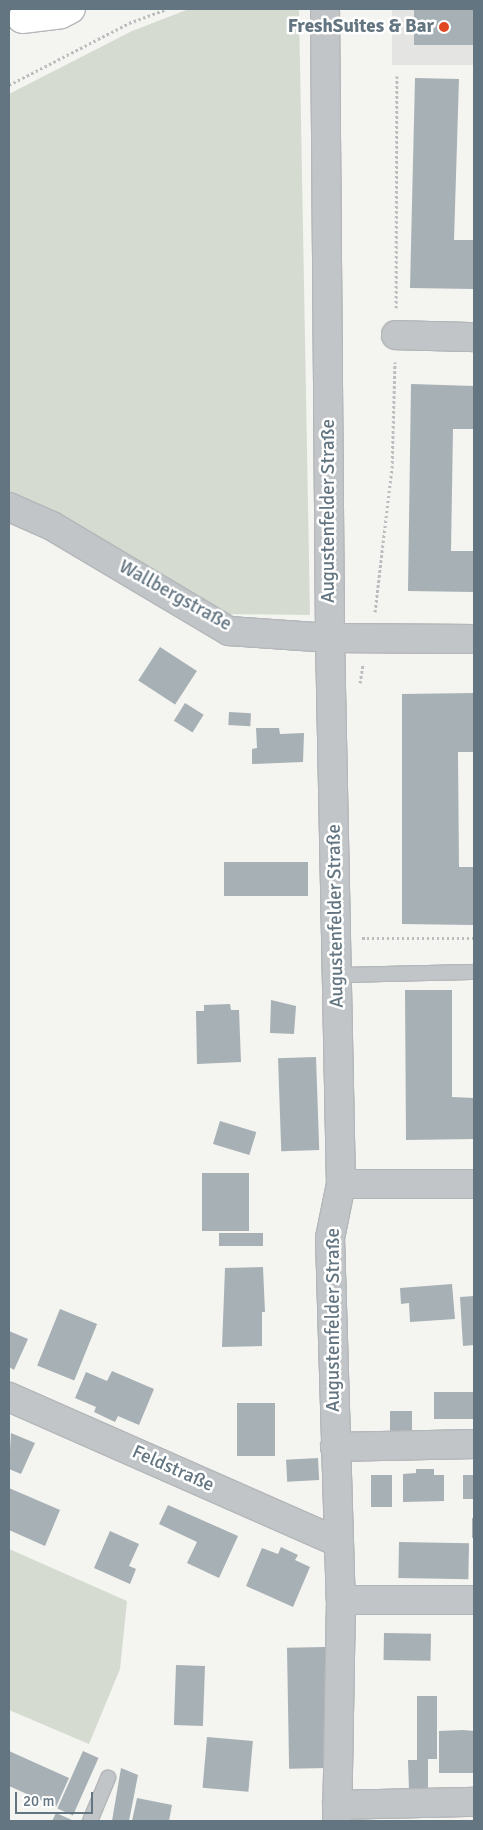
<!DOCTYPE html>
<html>
<head>
<meta charset="utf-8">
<style>
  body { margin:0 }
  #map { position:relative; width:483px; height:1830px; overflow:hidden; background:#f4f4f0; font-family:Signika,sans-serif }
  div>[style] { position:absolute }
  .built>* { inset:0; background:#e4e5e3; transform-origin:0 0 }
  .green>* { inset:0; background:#d5dbd1 }
  .building>* { inset:0; background:#a7b0b5; transform-origin:0 0 }
  .path>* { height:3px; margin-top:-1.5px; transform-origin:0; background:repeating-linear-gradient(90deg,#bbbdbf 0 2.5px,transparent 0 5px) }
  .roads { filter:drop-shadow(1px 0 #b4b7ba) drop-shadow(-1px 0 #b4b7ba) drop-shadow(0 1px #b4b7ba) drop-shadow(0 -1px #b4b7ba) }
  .service>* { height:14px; margin:-7px; padding:0 7px; transform-origin:7px; border-radius:7px; background:#c1c5c8 }
  .minor>* { height:28px; margin:-14px; padding:0 14px; transform-origin:14px; border-radius:14px; background:#c1c5c8 }
  .trunk>* { height:28px; margin:-14px; padding:0 14px; transform-origin:14px; border-radius:14px; background:#fff }
  .dots>* { width:14px; height:14px; translate:-50% -50%; box-sizing:border-box; border:2px solid #fff; border-radius:50% }
  span { translate:-50% -50%; white-space:nowrap; text-align:center; line-height:1.15; -webkit-text-stroke:5px #fff; paint-order:stroke }
  .poi-label { font-size:19px; color:#637581; font-weight:700 }
  .right { translate:-100% -50%; text-align:right }
  .street-label { font-size:19px; color:#637581 }
  .frame { position:absolute; inset:0; border:10px solid #637581; pointer-events:none }
  .scale { position:absolute; left:15px; top:1792px; width:78px; height:22px; box-sizing:border-box; border:2px solid #637581; border-top:0; padding-left:6px; font-size:15px; line-height:18px; white-space:nowrap; color:#637581; -webkit-text-stroke:4px #fff; paint-order:stroke }
</style>
</head>
<body>
<div id="map">
  <div class="built">
    <div style="left:392px;top:9px;width:82px;height:56px"></div>
  </div>
  <div class="green">
    <div style="clip-path:polygon(189px 9px,299px 9px,310px 615px,221px 614px,58px 514px,9px 494px,9px 94px,132px 31px)"></div>
    <div style="clip-path:polygon(9px 1549px,127px 1601px,120px 1669px,89px 1744px,9px 1710px)"></div>
  </div>
  <div class="building">
    <div style="left:414px;top:9px;width:60px;height:36px"></div>
    <div style="clip-path:polygon(415px 78px,459px 79px,454px 240px,474px 240px,474px 289px,410px 288px)"></div>
    <div style="clip-path:polygon(411px 384px,474px 386px,474px 429px,453px 429px,451px 551px,474px 551px,474px 592px,408px 591px)"></div>
    <div style="left:160px;top:647px;width:44px;height:40px;rotate:33deg"></div>
    <div style="clip-path:polygon(474px 693px,474px 752px,458px 752px,459px 867px,474px 867px,474px 925px,402px 924px,402px 694px)"></div>
    <div style="left:185px;top:703px;width:22px;height:21px;rotate:32deg"></div>
    <div style="left:229px;top:712px;width:22px;height:13px;rotate:3deg"></div>
    <div style="clip-path:polygon(256px 728px,279px 728px,280px 734px,304px 733px,303px 762px,252px 764px,252px 749px,257px 748px)"></div>
    <div style="left:308px;top:862px;width:34px;height:84px;rotate:90deg"></div>
    <div style="clip-path:polygon(405px 990px,452px 990px,452px 1097px,474px 1098px,474px 1139px,406px 1140px)"></div>
    <div style="clip-path:polygon(271px 1000px,296px 1006px,294px 1034px,270px 1033px)"></div>
    <div style="clip-path:polygon(230px 1004px,231px 1010px,239px 1010px,241px 1062px,197px 1064px,196px 1011px,204px 1011px,204px 1005px)"></div>
    <div style="left:316px;top:1057px;width:93px;height:38px;rotate:88deg"></div>
    <div style="left:220px;top:1121px;width:38px;height:24px;rotate:17deg"></div>
    <div style="left:202px;top:1173px;width:47px;height:58px"></div>
    <div style="left:263px;top:1233px;width:13px;height:44px;rotate:90deg"></div>
    <div style="clip-path:polygon(263px 1267px,265px 1312px,262px 1312px,262px 1346px,222px 1347px,225px 1268px)"></div>
    <div style="clip-path:polygon(452px 1284px,455px 1319px,410px 1322px,409px 1303px,401px 1304px,400px 1288px)"></div>
    <div style="clip-path:polygon(474px 1296px,474px 1345px,463px 1346px,460px 1297px)"></div>
    <div style="left:60px;top:1309px;width:40px;height:61px;rotate:22deg"></div>
    <div style="clip-path:polygon(9px 1331px,28px 1339px,14px 1370px,9px 1367px)"></div>
    <div style="clip-path:polygon(112px 1371px,154px 1389px,139px 1425px,118px 1416px,115px 1422px,94px 1412px,96px 1407px,75px 1398px,86px 1372px,107px 1381px)"></div>
    <div style="left:434px;top:1392px;width:40px;height:27px"></div>
    <div style="left:237px;top:1403px;width:38px;height:53px"></div>
    <div style="left:390px;top:1411px;width:22px;height:21px"></div>
    <div style="clip-path:polygon(11px 1433px,35px 1443px,21px 1474px,9px 1469px)"></div>
    <div style="left:318px;top:1458px;width:22px;height:32px;rotate:87deg"></div>
    <div style="clip-path:polygon(416px 1469px,434px 1469px,434px 1475px,444px 1475px,444px 1501px,403px 1502px,403px 1474px,416px 1473px)"></div>
    <div style="left:371px;top:1475px;width:21px;height:32px"></div>
    <div style="left:463px;top:1475px;width:11px;height:24px"></div>
    <div style="clip-path:polygon(9px 1488px,60px 1510px,45px 1546px,9px 1530px)"></div>
    <div style="clip-path:polygon(168px 1505px,238px 1536px,219px 1578px,187px 1563px,197px 1542px,159px 1524px)"></div>
    <div style="left:472px;top:1518px;width:2px;height:20px"></div>
    <div style="clip-path:polygon(110px 1531px,139px 1544px,129px 1566px,136px 1569px,130px 1584px,94px 1568px)"></div>
    <div style="left:399px;top:1542px;width:70px;height:36px;rotate:1deg"></div>
    <div style="clip-path:polygon(281px 1547px,298px 1555px,295px 1560px,310px 1567px,293px 1607px,246px 1586px,262px 1548px,278px 1554px)"></div>
    <div style="left:384px;top:1633px;width:47px;height:27px;rotate:1deg"></div>
    <div style="left:325px;top:1647px;width:121px;height:38px;rotate:89deg"></div>
    <div style="left:176px;top:1665px;width:29px;height:60px;rotate:2deg"></div>
    <div style="clip-path:polygon(417px 1696px,437px 1696px,437px 1759px,428px 1759px,428px 1790px,409px 1790px,408px 1760px,417px 1760px)"></div>
    <div style="clip-path:polygon(463px 1730px,474px 1731px,474px 1773px,439px 1773px,439px 1731px)"></div>
    <div style="left:207px;top:1737px;width:46px;height:51px;rotate:5deg"></div>
    <div style="clip-path:polygon(9px 1751px,69px 1778px,56px 1807px,9px 1786px)"></div>
    <div style="left:83px;top:1751px;width:17px;height:63px;rotate:24deg"></div>
    <div style="clip-path:polygon(121px 1768px,138px 1775px,129px 1821px,112px 1821px)"></div>
    <div style="clip-path:polygon(137px 1798px,172px 1805px,169px 1821px,132px 1821px)"></div>
    <div style="clip-path:polygon(56px 1813px,72px 1820px,71px 1821px,52px 1821px)"></div>
  </div>
  <div class="path">
    <div style="left:9px;top:85px;width:135px;rotate:-27.3deg"></div>
    <div style="left:129px;top:23px;width:40px;rotate:-20.2deg"></div>
    <div style="left:396px;top:308px;width:232px;rotate:-89.8deg"></div>
    <div style="left:375px;top:612px;width:145px;rotate:-83.3deg"></div>
    <div style="left:392px;top:468px;width:106px;rotate:-88.4deg"></div>
    <div style="left:360px;top:683px;width:18px;rotate:-81deg"></div>
    <div style="left:362px;top:938px;width:112px"></div>
  </div>
  <div class="roads">
    <div class="service">
      <div style="left:338px;top:975px;width:136px;rotate:-1.3deg"></div>
      <div style="left:90px;top:1821px;width:47px;rotate:-67.3deg"></div>
    </div>
    <div class="minor">
      <div style="left:325px;top:9px;width:629px;rotate:89.54deg"></div>
      <div style="left:330px;top:638px;width:546px;rotate:88.85deg"></div>
      <div style="left:341px;top:1184px;width:55px;rotate:101.5deg"></div>
      <div style="left:330px;top:1238px;width:362px;rotate:88.3deg"></div>
      <div style="left:341px;top:1600px;width:221px;rotate:91deg"></div>
      <div style="left:396px;top:335px;width:78px;rotate:1.5deg"></div>
      <div style="left:9px;top:507px;width:47px;rotate:23.8deg"></div>
      <div style="left:52px;top:526px;width:206px;rotate:30.7deg"></div>
      <div style="left:229px;top:631px;width:101px;rotate:4deg"></div>
      <div style="left:330px;top:638px;width:144px;rotate:0.4deg"></div>
      <div style="left:341px;top:1184px;width:133px"></div>
      <div style="left:9px;top:1397px;width:360px;rotate:23.8deg"></div>
      <div style="left:335px;top:1447px;width:139px;rotate:-1.2deg"></div>
      <div style="left:341px;top:1600px;width:133px"></div>
      <div style="left:337px;top:1805px;width:137px;rotate:-1.3deg"></div>
    </div>
    <div class="trunk">
      <div style="left:22px;top:19px;width:39px;rotate:-7deg"></div>
      <div style="left:61px;top:14px;width:11px;rotate:-27deg"></div>
    </div>
  </div>
  <div class="dots">
    <div style="left:444px;top:27px;background:#e04824"></div>
  </div>
  <div class="poi-label">
    <span class="right" style="left:434px;top:27px">FreshSuites &amp; Bar</span>
  </div>
  <div class="street-label">
    <span style="left:329px;top:511px;rotate:-90deg">Augustenfelder Straße</span>
    <span style="left:175px;top:596px;rotate:29deg">Wallbergstraße</span>
    <span style="left:336px;top:916px;rotate:-91deg">Augustenfelder Straße</span>
    <span style="left:334px;top:1320px;rotate:-90deg">Augustenfelder Straße</span>
    <span style="left:173px;top:1469px;rotate:24deg">Feldstraße</span>
  </div>
  <div class="frame"></div>
  <div class="scale">20 m</div>
</div>
</body>
</html>
